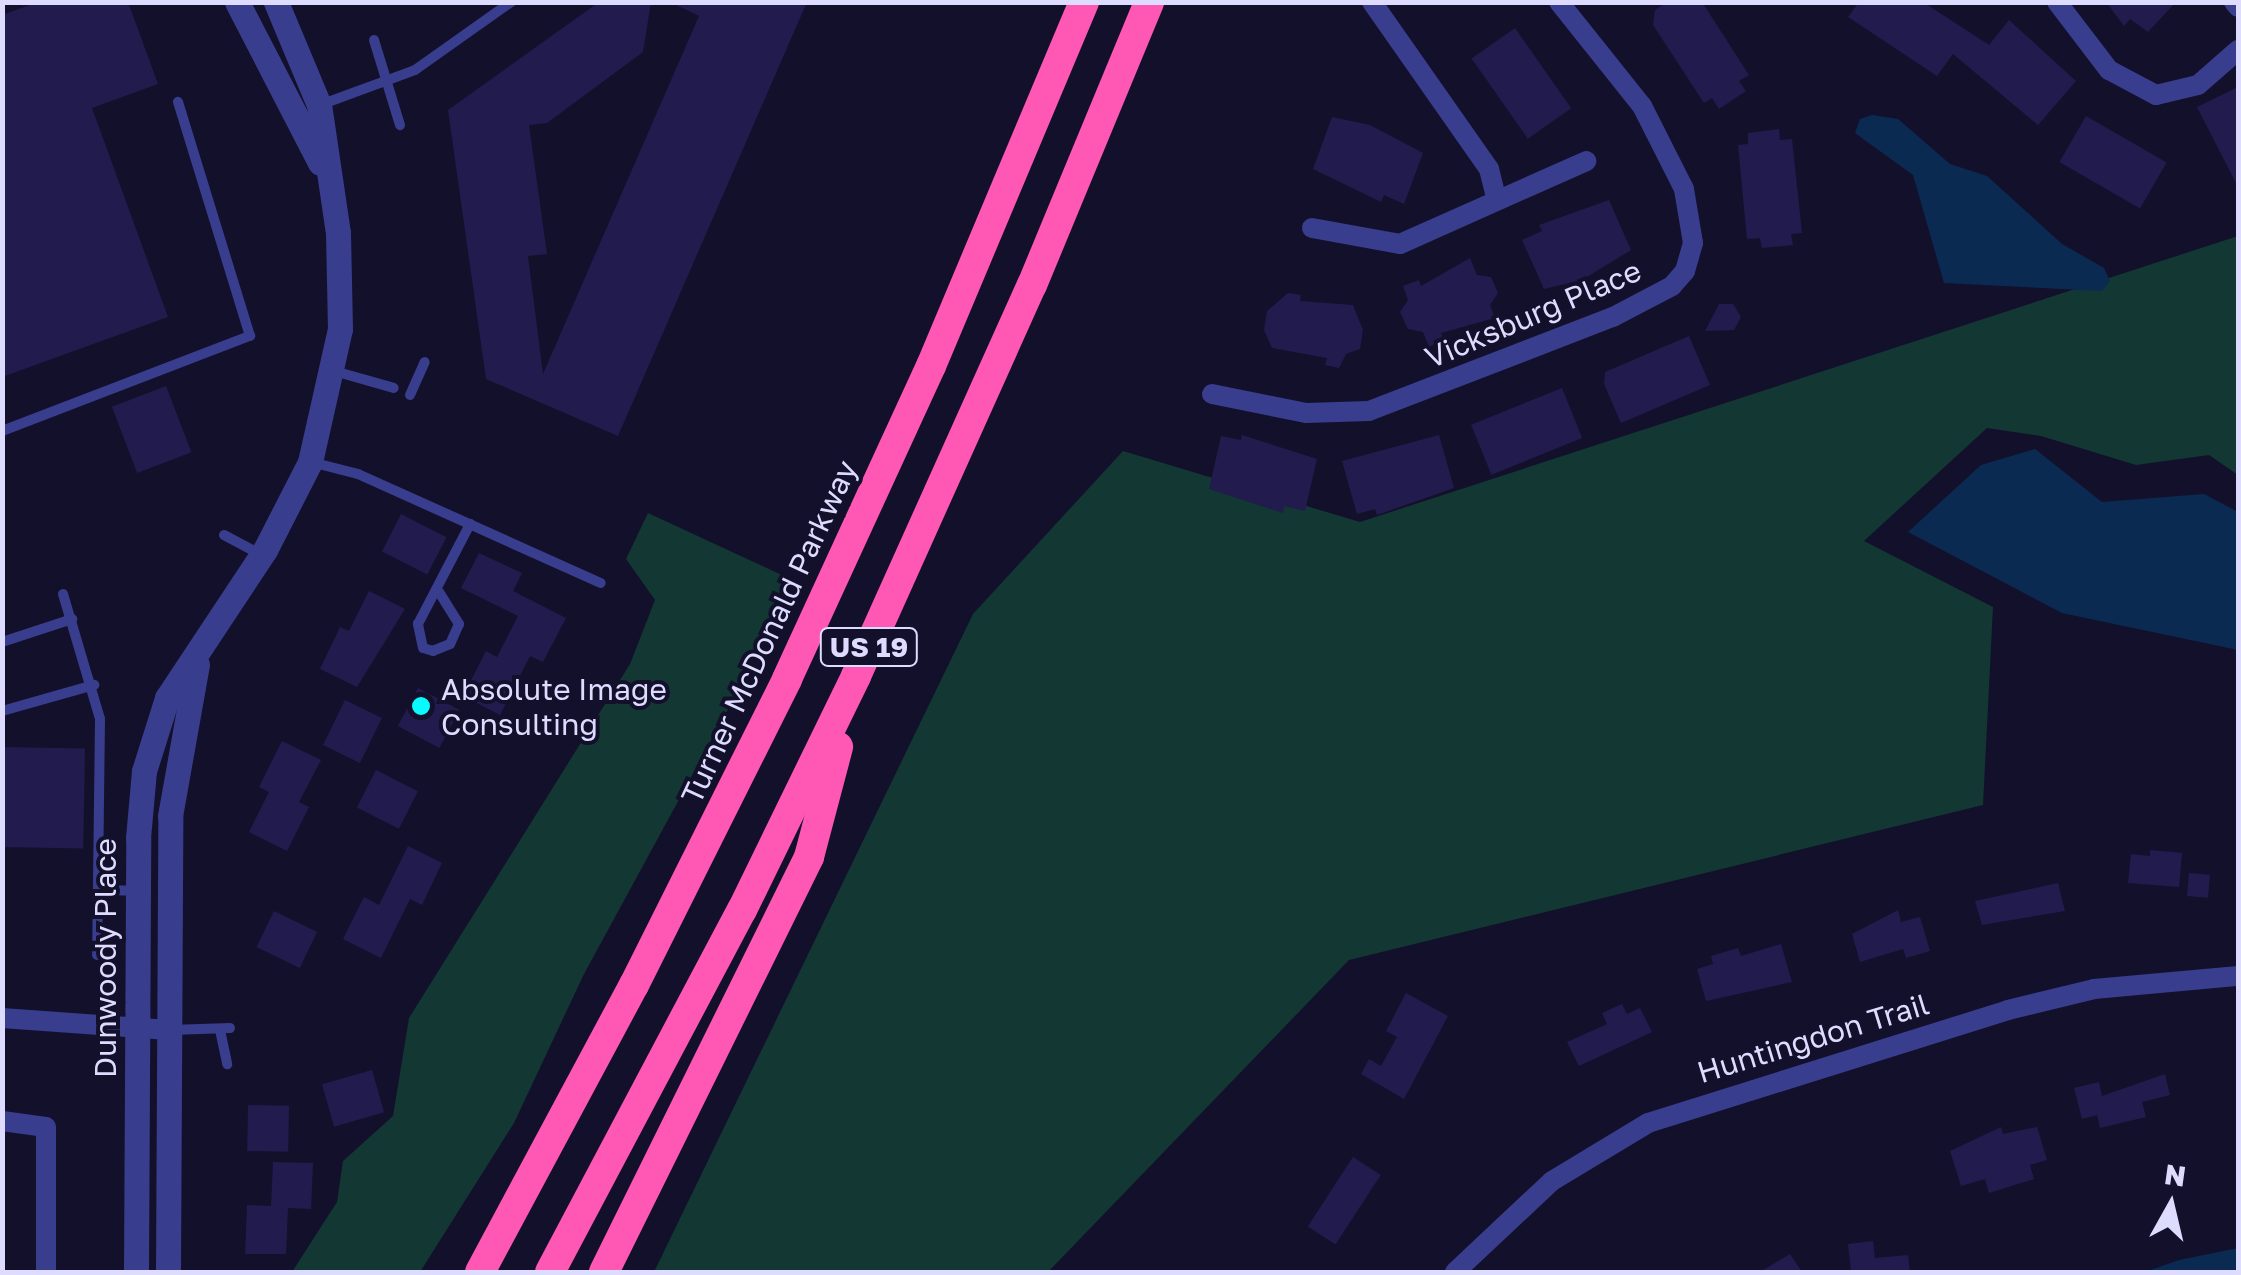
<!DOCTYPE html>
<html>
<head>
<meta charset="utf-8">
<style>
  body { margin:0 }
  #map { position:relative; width:2241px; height:1275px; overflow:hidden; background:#13102c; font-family:"Golos Text",sans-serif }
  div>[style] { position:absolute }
  .green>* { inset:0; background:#133733 }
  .water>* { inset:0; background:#0b2a51 }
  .building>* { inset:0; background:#221b4e; transform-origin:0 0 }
  .service>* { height:10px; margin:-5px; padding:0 5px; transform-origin:5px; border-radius:5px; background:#393d8d }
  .minor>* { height:20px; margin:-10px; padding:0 10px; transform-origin:10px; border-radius:10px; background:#393d8d }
  .tertiary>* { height:25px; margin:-12.5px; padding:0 12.5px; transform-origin:12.5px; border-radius:12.5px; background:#393d8d }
  .motorway>* { height:30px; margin:-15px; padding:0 15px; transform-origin:15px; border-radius:15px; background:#ff57b4 }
  .dots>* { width:28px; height:28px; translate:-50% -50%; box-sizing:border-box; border:5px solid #13102c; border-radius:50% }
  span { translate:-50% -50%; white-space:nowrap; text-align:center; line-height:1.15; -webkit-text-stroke:8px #13102c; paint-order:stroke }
  .shield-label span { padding:2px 8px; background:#13102c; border:2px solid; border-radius:8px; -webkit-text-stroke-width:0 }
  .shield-label { font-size:28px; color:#dddcff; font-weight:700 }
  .street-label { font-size:30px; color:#dddcff }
  .poi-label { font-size:30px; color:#dddcff }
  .left { translate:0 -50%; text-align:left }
  .frame { position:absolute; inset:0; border:5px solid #dddcff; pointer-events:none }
  .north { position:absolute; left:2121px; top:1155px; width:100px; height:100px; -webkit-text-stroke:8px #13102c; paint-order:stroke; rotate:8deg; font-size:28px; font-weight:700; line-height:40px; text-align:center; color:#dddcff }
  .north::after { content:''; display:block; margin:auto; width:35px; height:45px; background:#dddcff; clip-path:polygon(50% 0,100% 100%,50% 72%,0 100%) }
</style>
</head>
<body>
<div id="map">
  <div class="green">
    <div style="clip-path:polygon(2238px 236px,2238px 475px,2209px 455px,2136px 465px,2041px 436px,1987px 428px,1864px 541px,1993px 607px,1983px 805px,1349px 960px,1048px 1272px,654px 1272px,973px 614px,1123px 451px,1360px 522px)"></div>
    <div style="clip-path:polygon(648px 513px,786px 577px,743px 682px,584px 974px,514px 1123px,420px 1272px,292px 1272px,337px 1202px,343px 1161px,393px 1116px,409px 1018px,630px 664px,655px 600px,626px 559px)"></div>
  </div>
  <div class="water">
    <div style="clip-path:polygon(1872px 115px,1898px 119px,1950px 164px,1987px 176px,2062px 244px,2104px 268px,2110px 281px,2102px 291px,1944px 283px,1913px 175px,1855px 133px,1860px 119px)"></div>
    <div style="clip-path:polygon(2035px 449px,2102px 502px,2204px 494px,2238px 512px,2238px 650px,2062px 613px,1908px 532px,1981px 465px)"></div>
    <div style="clip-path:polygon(2238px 1248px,2238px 1272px,2145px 1272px,2179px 1260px)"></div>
  </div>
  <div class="building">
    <div style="clip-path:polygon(38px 2px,128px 2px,158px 84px,92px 108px,168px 317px,2px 377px,2px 15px)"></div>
    <div style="clip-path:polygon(599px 2px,651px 2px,643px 52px,547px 123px,529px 125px,547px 254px,528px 256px,543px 374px,699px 16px,670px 2px,807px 2px,618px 436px,486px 379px,448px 110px)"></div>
    <div style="clip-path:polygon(1667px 2px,1702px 2px,1749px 75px,1739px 81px,1746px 91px,1719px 109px,1712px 98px,1704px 103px,1653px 25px,1655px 10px)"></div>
    <div style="clip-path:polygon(1859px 2px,1923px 2px,1989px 45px,2009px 20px,2076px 81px,2038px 125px,1953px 54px,1937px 76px,1848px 17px)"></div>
    <div style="clip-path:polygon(2106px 2px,2176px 2px,2148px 32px,2130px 19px,2124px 26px)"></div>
    <div style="left:1515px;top:28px;width:98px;height:53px;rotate:55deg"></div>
    <div style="clip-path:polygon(2238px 87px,2238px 187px,2197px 107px)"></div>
    <div style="left:2086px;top:116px;width:93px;height:53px;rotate:30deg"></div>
    <div style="clip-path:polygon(1332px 117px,1370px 125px,1423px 153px,1404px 204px,1384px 195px,1381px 202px,1313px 169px)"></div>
    <div style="clip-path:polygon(1779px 129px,1780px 140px,1792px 139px,1802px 233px,1791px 234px,1793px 245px,1762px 248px,1760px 238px,1747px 239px,1738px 145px,1748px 144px,1748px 133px)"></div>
    <div style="clip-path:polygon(1609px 200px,1631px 250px,1582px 280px,1544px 289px,1522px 240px,1542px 231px,1539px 225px)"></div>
    <div style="clip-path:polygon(1470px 258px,1477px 275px,1491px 277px,1498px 293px,1490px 305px,1495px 318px,1441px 333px,1444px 340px,1429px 347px,1423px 332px,1408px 329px,1400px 312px,1408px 300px,1403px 286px,1419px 280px,1421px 286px)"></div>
    <div style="clip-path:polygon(1288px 293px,1301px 295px,1300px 301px,1353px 305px,1363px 330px,1360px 349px,1346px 354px,1339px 368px,1325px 365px,1327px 358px,1272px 348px,1264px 330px,1267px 311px)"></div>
    <div style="clip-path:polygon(1719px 304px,1733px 304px,1741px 317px,1734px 330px,1705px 331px)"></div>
    <div style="clip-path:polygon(1689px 336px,1710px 385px,1621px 423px,1604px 384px,1605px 372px)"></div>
    <div style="left:166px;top:386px;width:71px;height:58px;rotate:69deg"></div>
    <div style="left:1562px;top:388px;width:54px;height:98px;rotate:68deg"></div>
    <div style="clip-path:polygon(1242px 435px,1317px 459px,1305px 511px,1284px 506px,1283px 513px,1209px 489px,1221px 436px,1241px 440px)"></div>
    <div style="clip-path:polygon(1439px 435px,1454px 488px,1377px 515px,1375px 509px,1357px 514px,1342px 461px)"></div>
    <div style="left:401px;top:514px;width:51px;height:42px;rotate:27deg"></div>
    <div style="clip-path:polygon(479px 553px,522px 573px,513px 591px,566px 618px,543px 662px,530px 656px,500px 715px,463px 696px,486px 651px,497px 657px,518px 616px,461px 588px)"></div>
    <div style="clip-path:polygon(369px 591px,405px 609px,357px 687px,320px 669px,340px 627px,349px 631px)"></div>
    <div style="left:418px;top:688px;width:47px;height:43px;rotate:28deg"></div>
    <div style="left:345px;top:700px;width:41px;height:50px;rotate:26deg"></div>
    <div style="clip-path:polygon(282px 741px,321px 760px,299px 802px,309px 807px,287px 851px,249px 832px,269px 792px,259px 787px)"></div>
    <div style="left:2px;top:747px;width:83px;height:100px;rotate:1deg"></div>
    <div style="left:376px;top:770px;width:47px;height:42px;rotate:27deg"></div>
    <div style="clip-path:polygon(408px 846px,442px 863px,422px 905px,410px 899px,381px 958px,343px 939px,364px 897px,379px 905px)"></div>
    <div style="clip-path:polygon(2150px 850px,2182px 853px,2179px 887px,2128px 883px,2131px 854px,2150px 856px)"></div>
    <div style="left:2189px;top:873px;width:21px;height:23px;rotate:5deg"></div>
    <div style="clip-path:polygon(2058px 883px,2065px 911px,1982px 925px,1975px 901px)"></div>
    <div style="clip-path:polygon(1898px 910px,1901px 922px,1920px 917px,1930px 951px,1906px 958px,1903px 949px,1860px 962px,1852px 934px)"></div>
    <div style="left:274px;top:911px;width:48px;height:40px;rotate:26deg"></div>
    <div style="clip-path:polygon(1781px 944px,1792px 982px,1706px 1001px,1697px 969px,1713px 964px,1711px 956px,1738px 948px,1741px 956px)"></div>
    <div style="clip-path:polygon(1406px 993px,1448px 1016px,1404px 1099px,1361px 1074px,1369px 1059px,1381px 1066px,1397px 1037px,1386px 1031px)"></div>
    <div style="clip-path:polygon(1622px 1004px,1627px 1014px,1640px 1008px,1652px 1032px,1579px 1066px,1567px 1042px,1607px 1024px,1602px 1013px)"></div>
    <div style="left:372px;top:1070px;width:44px;height:52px;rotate:74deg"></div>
    <div style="clip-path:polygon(2165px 1074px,2170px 1095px,2142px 1102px,2146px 1117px,2100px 1128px,2097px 1115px,2082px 1119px,2074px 1088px,2099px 1082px,2102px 1096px)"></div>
    <div style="left:248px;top:1105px;width:41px;height:46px;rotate:1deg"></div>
    <div style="clip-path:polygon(2001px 1127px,2003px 1134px,2037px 1127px,2047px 1160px,2030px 1165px,2034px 1179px,1989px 1193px,1985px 1179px,1961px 1186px,1950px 1151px)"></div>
    <div style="left:1353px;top:1157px;width:33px;height:83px;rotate:33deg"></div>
    <div style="clip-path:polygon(273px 1162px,313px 1163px,311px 1209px,288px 1208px,286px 1254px,245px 1254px,247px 1205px,271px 1206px)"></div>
    <div style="clip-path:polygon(1873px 1241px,1875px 1258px,1908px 1255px,1910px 1272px,1851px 1272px,1848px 1244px)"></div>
    <div style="clip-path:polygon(1790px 1254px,1802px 1272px,1760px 1272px)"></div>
  </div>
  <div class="service">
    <div style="left:374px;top:40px;width:89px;rotate:73deg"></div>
    <div style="left:320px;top:105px;width:101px;rotate:-20.2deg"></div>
    <div style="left:415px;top:70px;width:118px;rotate:-35.3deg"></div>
    <div style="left:334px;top:371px;width:62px;rotate:15.8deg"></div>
    <div style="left:410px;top:395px;width:36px;rotate:-66deg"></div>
    <div style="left:2px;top:431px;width:266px;rotate:-21deg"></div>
    <div style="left:250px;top:336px;width:245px;rotate:-107.1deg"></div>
    <div style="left:311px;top:462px;width:49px;rotate:14.3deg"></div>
    <div style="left:358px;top:474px;width:266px;rotate:24.2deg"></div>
    <div style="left:224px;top:535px;width:40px;rotate:28deg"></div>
    <div style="left:439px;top:592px;width:38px;rotate:58deg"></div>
    <div style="left:459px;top:624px;width:22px;rotate:114deg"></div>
    <div style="left:450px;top:644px;width:18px;rotate:158deg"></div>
    <div style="left:433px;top:651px;width:10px;rotate:-163deg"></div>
    <div style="left:423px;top:648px;width:25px;rotate:-102deg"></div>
    <div style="left:418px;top:624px;width:113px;rotate:-62.5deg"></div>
    <div style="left:63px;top:594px;width:130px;rotate:73.5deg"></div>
    <div style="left:100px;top:719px;width:236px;rotate:90.7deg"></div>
    <div style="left:2px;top:642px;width:74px;rotate:-18.2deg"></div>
    <div style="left:2px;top:711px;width:96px;rotate:-15.8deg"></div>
    <div style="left:98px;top:890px;width:39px;rotate:1deg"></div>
    <div style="left:170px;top:1030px;width:60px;rotate:-1.9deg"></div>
    <div style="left:220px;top:1030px;width:35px;rotate:78deg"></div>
  </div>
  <div class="minor">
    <div style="left:1372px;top:2px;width:204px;rotate:55deg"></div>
    <div style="left:1489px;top:169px;width:32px;rotate:76deg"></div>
    <div style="left:2057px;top:2px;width:86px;rotate:52.6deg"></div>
    <div style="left:2109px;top:70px;width:53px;rotate:28deg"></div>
    <div style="left:2156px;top:95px;width:43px;rotate:-13.4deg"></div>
    <div style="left:2198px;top:85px;width:53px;rotate:-41.2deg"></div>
    <div style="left:2234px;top:2px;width:6px;rotate:51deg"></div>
    <div style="left:1312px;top:228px;width:89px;rotate:10.3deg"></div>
    <div style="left:1400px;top:244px;width:204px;rotate:-24deg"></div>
    <div style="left:1212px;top:394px;width:96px;rotate:11.4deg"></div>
    <div style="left:1306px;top:413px;width:63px;rotate:-1.8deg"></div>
    <div style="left:1369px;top:411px;width:261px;rotate:-21.1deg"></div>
    <div style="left:1613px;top:317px;width:67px;rotate:-27.7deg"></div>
    <div style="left:1672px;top:286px;width:20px;rotate:-49deg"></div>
    <div style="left:1685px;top:271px;width:29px;rotate:-74deg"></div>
    <div style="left:1693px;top:243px;width:55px;rotate:-99.5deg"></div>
    <div style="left:1684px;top:189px;width:93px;rotate:-116.8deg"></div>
    <div style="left:1642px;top:106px;width:133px;rotate:-128.6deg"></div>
    <div style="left:2px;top:1018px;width:167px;rotate:4.1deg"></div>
    <div style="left:2px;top:1121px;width:44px;rotate:7.8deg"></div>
    <div style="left:46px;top:1127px;width:145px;rotate:90deg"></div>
    <div style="left:1455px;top:1272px;width:133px;rotate:-43.2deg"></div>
    <div style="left:1552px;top:1181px;width:112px;rotate:-31.1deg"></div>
    <div style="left:1648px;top:1123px;width:377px;rotate:-17.4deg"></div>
    <div style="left:2008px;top:1010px;width:89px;rotate:-13.7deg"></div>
    <div style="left:2094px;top:989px;width:145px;rotate:-5.2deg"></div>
  </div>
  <div class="tertiary">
    <div style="left:237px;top:2px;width:181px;rotate:62.7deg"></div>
    <div style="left:136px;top:1272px;width:434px;rotate:-89.7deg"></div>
    <div style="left:138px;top:838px;width:67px;rotate:-84.9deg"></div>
    <div style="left:144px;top:771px;width:77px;rotate:-72.5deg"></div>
    <div style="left:167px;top:698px;width:178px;rotate:-56.5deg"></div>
    <div style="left:265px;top:550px;width:99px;rotate:-62.9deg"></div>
    <div style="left:310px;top:462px;width:136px;rotate:-77.3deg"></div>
    <div style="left:340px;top:329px;width:96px;rotate:-91.2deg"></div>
    <div style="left:338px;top:233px;width:129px;rotate:-98.4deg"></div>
    <div style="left:319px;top:105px;width:112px;rotate:-112.7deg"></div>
    <div style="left:168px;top:1272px;width:456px;rotate:-89.7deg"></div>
    <div style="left:170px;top:816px;width:154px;rotate:-79.9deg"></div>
  </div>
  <div class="motorway">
    <div style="left:480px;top:1272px;width:326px;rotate:-61.8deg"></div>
    <div style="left:634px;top:985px;width:342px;rotate:-63.4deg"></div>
    <div style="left:787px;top:679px;width:345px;rotate:-65.3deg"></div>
    <div style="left:931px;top:366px;width:395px;rotate:-67.2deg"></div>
    <div style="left:550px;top:1272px;width:410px;rotate:-62.1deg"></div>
    <div style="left:742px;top:910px;width:260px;rotate:-64deg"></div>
    <div style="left:856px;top:676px;width:429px;rotate:-65.8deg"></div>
    <div style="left:1032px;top:285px;width:306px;rotate:-67.5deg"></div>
    <div style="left:604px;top:1272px;width:463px;rotate:-63.7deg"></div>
    <div style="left:809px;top:857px;width:114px;rotate:-75.2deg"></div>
  </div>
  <div class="dots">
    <div style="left:421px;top:706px;background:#08faff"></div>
  </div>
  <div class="shield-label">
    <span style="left:869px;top:647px">US 19</span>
  </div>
  <div class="street-label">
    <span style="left:1533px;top:314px;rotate:-23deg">Vicksburg Place</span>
    <span style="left:769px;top:632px;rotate:-65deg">Turner McDonald Parkway</span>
    <span style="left:105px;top:958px;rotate:-90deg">Dunwoody Place</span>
    <span style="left:1813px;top:1038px;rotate:-17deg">Huntingdon Trail</span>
  </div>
  <div class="poi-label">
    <span class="left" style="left:441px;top:706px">Absolute Image<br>Consulting</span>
  </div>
  <div class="frame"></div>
  <div class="north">N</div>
</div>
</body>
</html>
